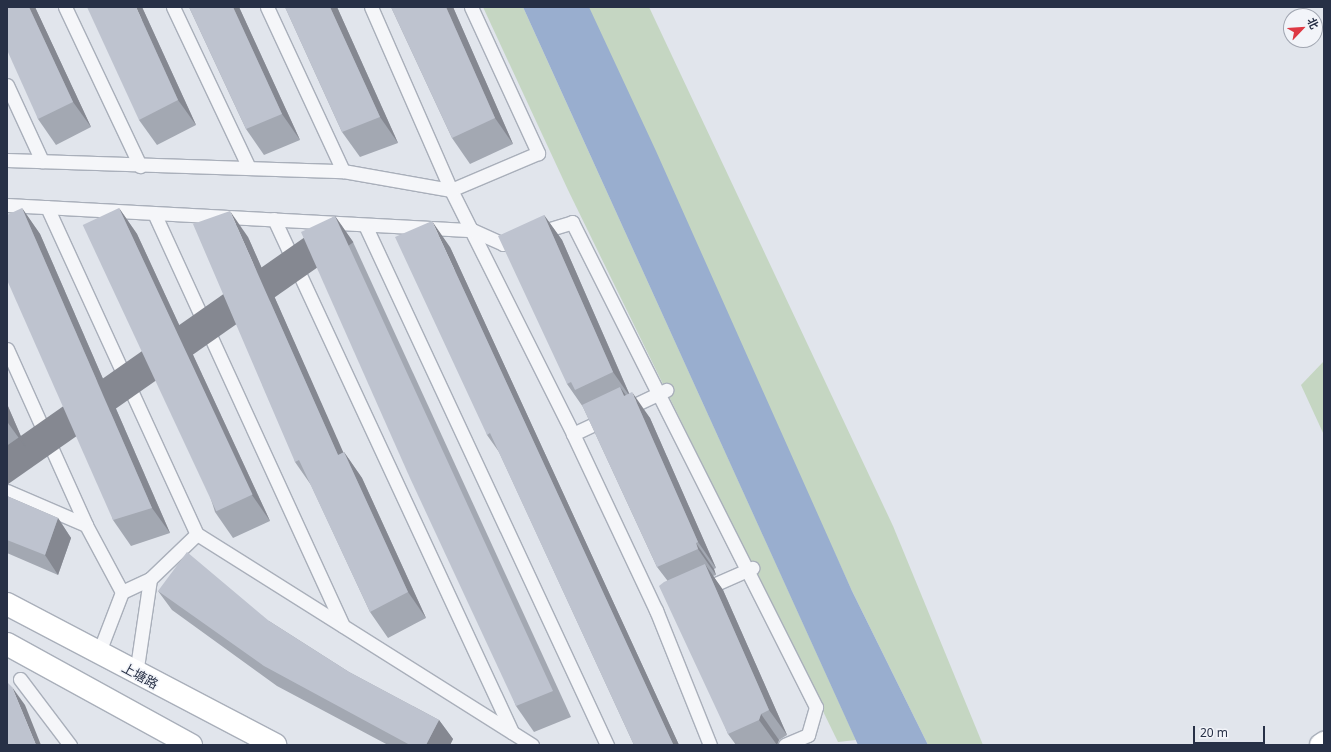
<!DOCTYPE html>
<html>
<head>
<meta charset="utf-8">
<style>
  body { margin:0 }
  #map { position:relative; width:1331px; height:752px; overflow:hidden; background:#e1e5ec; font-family:"Noto Sans","Noto Sans SC",sans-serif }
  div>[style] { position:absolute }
  .green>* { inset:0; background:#c5d6c2 }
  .water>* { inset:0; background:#99aecf }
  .roads { filter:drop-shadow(1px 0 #a9afba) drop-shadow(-1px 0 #a9afba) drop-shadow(0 1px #a9afba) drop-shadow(0 -1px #a9afba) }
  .service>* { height:13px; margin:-6.5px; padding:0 6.5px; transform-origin:6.5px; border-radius:6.5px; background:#f5f6f9 }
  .secondary>* { height:22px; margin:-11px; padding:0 11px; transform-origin:11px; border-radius:11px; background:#fff }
  .wall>* { inset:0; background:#a3a8b2 }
  .shaded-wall>* { inset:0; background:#858891; transform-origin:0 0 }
  .building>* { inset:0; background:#bec3cf; transform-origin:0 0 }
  span { translate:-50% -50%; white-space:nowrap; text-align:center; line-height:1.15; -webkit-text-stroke:3px #f2f4f9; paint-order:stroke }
  .street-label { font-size:13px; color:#273046 }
  .frame { position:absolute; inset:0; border:8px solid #273046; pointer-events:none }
  .north { position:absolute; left:1283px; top:8px; width:40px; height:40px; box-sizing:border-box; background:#f2f4f9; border:1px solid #a1a6b1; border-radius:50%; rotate:65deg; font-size:11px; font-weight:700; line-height:16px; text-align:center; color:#273046 }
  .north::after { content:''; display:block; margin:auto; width:14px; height:18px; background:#de3944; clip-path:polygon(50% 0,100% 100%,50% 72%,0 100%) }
  .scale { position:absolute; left:1193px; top:726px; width:72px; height:18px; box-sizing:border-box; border:2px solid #273046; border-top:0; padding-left:5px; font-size:12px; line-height:14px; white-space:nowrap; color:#273046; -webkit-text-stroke:3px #f2f4f9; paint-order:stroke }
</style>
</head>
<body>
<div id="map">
  <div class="green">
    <div style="clip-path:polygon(483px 7px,523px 7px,856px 740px,838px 742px,568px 190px)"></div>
    <div style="clip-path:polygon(584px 7px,649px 7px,893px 526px,983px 745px,928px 745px,852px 591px)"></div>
    <div style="clip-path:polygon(1324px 361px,1324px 435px,1301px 385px)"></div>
  </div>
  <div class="water">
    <div style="clip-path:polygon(523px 7px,589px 7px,656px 151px,852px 591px,928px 745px,858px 745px)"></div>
  </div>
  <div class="roads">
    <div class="service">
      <div style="left:65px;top:7px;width:176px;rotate:64.7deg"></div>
      <div style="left:173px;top:7px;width:178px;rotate:64.7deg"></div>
      <div style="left:267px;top:7px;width:181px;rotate:65.1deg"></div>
      <div style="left:471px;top:7px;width:161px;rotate:65.3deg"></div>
      <div style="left:538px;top:153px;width:95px;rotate:157deg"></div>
      <div style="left:451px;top:190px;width:273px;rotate:63.4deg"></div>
      <div style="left:573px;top:434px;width:195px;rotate:64.8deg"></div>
      <div style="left:656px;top:610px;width:145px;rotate:68.2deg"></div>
      <div style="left:7px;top:85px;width:84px;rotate:65.3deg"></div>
      <div style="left:7px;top:160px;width:336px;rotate:1.9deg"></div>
      <div style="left:343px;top:171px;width:110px;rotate:10deg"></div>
      <div style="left:451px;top:190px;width:200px;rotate:-113.6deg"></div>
      <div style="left:7px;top:205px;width:466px;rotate:3.1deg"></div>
      <div style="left:472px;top:230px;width:34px;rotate:24deg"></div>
      <div style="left:503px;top:244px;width:15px;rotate:-20deg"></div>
      <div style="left:47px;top:207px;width:360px;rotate:65.4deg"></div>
      <div style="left:154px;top:213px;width:454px;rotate:65.4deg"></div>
      <div style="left:274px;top:219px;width:566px;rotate:65.11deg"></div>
      <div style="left:365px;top:225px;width:574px;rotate:65.04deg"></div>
      <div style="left:537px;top:233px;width:37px;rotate:-17deg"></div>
      <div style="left:572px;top:222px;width:543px;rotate:63.29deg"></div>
      <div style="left:816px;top:707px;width:29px;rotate:106deg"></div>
      <div style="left:808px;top:735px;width:25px;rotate:157deg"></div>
      <div style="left:7px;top:349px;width:193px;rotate:65.8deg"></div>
      <div style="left:624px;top:410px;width:47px;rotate:-25.5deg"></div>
      <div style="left:573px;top:434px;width:38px;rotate:-25deg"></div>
      <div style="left:7px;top:491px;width:86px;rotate:23.3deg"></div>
      <div style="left:86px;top:525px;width:76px;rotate:61.8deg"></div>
      <div style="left:122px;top:592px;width:31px;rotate:-25deg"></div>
      <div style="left:150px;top:579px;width:65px;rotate:-43.8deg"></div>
      <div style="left:197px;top:534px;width:396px;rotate:32.2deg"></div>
      <div style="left:702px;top:590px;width:55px;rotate:-23.7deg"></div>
      <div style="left:99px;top:652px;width:64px;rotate:-69deg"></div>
      <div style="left:136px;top:674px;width:96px;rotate:-81.6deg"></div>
      <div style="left:20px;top:679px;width:83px;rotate:52.9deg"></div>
    </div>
    <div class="secondary">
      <div style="left:7px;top:604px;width:303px;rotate:27.7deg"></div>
      <div style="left:7px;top:644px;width:210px;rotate:28.8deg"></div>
      <div style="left:1321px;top:745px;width:4px;rotate:-34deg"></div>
    </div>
  </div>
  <div class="wall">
    <div style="clip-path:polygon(7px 7px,35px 7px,91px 127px,56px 145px,38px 119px)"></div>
    <div style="clip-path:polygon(142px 7px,196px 125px,157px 145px,139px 120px)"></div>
    <div style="clip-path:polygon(189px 7px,239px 7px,300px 140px,264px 155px,246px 129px)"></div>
    <div style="clip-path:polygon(285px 7px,337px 7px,398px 143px,360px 157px,342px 132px)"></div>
    <div style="clip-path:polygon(391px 7px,453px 7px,513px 144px,470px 164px,452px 138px)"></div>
    <div style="clip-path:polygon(22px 208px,40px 234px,170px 533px,131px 546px,113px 520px)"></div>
    <div style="clip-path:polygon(119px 208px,137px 234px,270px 521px,233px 538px,215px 512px)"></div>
    <div style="clip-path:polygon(544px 215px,562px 240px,629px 393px,650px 418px,716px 568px,714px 569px,716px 575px,713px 576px,723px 590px,787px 735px,779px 740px,777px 745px,736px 745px,728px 734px,667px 580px,657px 567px,583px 407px,567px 384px)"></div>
    <div style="clip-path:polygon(335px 216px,353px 242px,571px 717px,534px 732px,516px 706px)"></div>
    <div style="clip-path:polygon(248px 237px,343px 453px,344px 452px,362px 478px,426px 618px,388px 638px,370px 612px,311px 485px,295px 462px)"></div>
    <div style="clip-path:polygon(450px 247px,679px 745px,634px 745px,499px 452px,487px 435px)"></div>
    <div style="clip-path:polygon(7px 404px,26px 448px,7px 457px)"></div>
    <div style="clip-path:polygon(7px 496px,58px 518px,71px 538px,58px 575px,7px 553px)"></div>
    <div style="clip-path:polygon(158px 591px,269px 621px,349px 672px,439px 720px,453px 739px,450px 745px,388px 745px,277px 686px,172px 610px)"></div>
  </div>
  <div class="shaded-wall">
    <div style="clip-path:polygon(29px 7px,35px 7px,91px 127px,73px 102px)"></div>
    <div style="clip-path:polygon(136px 7px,142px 7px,196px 125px,178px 100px)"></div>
    <div style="clip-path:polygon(233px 7px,239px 7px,300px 140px,282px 114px)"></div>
    <div style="clip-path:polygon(330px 7px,337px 7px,398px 143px,380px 117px)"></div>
    <div style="clip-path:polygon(446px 7px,453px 7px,513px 144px,495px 118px)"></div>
    <div style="clip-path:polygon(22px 208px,40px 234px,170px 533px,152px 508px)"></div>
    <div style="clip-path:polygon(119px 208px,137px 234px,270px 521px,252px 495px)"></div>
    <div style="clip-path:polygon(230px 211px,248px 237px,356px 481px,338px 455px)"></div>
    <div style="clip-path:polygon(544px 215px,562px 240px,631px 398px,613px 372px)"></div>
    <div style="left:335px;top:216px;width:32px;height:523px;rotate:55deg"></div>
    <div style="clip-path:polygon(432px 221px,450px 247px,679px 745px,673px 745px,673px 744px)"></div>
    <div style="clip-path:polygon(620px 387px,638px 412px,624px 396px)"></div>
    <div style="clip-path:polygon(632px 392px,650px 418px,716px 568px,698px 542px)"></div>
    <div style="clip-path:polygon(7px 404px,26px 448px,8px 423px,7px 420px)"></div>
    <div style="clip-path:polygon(344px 452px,362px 478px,426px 618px,408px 592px)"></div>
    <div style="clip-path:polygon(58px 518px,71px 538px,58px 575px,45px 555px)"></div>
    <div style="clip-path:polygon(696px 543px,714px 569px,716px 575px,698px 549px)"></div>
    <div style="clip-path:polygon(705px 564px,723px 590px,787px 735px,769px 710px)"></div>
    <div style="clip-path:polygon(12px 687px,25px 705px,41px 745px,36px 745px)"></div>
    <div style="clip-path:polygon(761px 714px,779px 740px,777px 745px,759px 720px)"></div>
    <div style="clip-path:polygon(439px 720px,453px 739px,450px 745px,426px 745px)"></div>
  </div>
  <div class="building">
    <div style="clip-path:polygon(7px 7px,29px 7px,73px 102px,38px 119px,7px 50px)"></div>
    <div style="clip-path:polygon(87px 7px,136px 7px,178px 100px,139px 120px)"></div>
    <div style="clip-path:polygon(189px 7px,233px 7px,282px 114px,246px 129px)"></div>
    <div style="clip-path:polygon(285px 7px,330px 7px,380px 117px,342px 132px)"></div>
    <div style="clip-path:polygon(391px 7px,446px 7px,495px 118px,452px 138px)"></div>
    <div style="clip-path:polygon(22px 208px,152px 508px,113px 520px,7px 280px,7px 215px)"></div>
    <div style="left:119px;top:208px;width:316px;height:40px;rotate:65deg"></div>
    <div style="clip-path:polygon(230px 211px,338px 455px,344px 452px,408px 592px,370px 612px,299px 460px,295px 462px,193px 224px)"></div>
    <div style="clip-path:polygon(544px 215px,613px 372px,575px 390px,571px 382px,567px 384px,498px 236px)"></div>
    <div style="clip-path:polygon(335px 216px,553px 691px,516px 706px,410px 478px,301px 232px)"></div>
    <div style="clip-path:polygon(432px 221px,673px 744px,670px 745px,634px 745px,490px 433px,487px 435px,395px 237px)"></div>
    <div style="clip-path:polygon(620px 387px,624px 396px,632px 392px,698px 542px,696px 543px,698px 549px,657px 567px,582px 405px)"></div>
    <div style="clip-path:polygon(7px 496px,58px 518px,45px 555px,7px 540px)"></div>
    <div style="clip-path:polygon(187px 552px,269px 621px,349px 672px,439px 720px,426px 745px,410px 745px,264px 666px,158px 591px)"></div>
    <div style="clip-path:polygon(705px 564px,769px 710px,761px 714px,759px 720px,728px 734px,659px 586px,664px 582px)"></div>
    <div style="clip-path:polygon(7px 682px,12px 687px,36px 745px,7px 745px)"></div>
  </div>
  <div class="street-label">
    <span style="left:140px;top:676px;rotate:29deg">上塘路</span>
  </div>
  <div class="frame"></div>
  <div class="north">北</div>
  <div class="scale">20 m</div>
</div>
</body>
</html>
